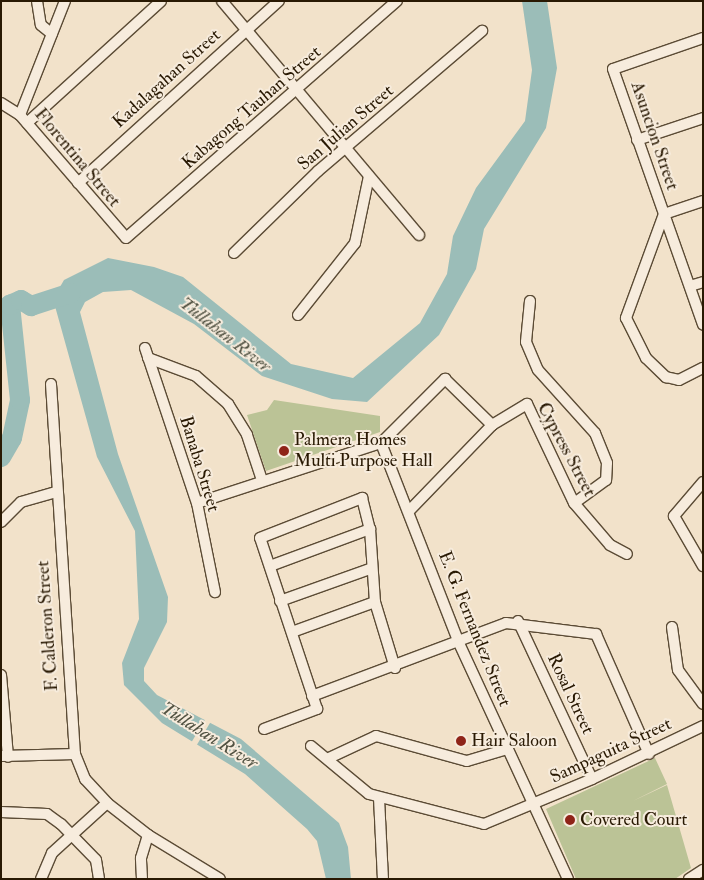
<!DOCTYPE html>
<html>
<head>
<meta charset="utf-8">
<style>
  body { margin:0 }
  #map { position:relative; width:704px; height:880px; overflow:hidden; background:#f2e2ca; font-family:"IM FELL Double Pica",serif }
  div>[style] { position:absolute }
  .green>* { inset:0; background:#bbc396 }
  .water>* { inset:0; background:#9bbdb8 }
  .pier>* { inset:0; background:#f2e2ca; transform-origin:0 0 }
  .river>* { height:20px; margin:-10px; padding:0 10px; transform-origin:10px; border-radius:10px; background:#9bbdb8 }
  .roads { filter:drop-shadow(1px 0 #5b4b35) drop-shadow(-1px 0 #5b4b35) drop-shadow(0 1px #5b4b35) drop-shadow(0 -1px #5b4b35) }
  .street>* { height:10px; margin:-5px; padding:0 5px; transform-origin:5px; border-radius:5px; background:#f7ecdd }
  .dots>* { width:14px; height:14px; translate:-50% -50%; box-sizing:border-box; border:2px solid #f7ecdd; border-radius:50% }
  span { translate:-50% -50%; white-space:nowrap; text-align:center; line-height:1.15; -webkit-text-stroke:4px #f7ecdd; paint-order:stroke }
  .street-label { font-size:18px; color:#291903 }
  .poi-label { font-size:18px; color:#291903 }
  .left { translate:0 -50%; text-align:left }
  .water-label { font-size:19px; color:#515242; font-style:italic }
  .frame { position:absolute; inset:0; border:2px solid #291903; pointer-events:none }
</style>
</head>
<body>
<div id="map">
  <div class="green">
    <div style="clip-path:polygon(274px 400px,380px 416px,380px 432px,266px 471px,247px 415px,267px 410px)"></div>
    <div style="clip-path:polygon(655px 758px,667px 784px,633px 801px,667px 785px,691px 868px,675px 879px,576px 879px,546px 809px)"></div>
  </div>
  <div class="water">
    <div style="clip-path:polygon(522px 1px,547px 1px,557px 68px,546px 128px,484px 229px,476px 269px,439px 335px,367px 402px,332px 399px,262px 376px,194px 324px,131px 290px,103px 292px,85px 302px,80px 312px,118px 454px,168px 597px,167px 622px,144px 668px,144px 681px,157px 695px,241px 739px,339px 823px,348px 847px,351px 879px,326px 879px,317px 841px,307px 829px,245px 774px,162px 723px,124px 685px,122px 663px,139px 619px,135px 531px,97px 457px,53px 299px,64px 280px,108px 258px,154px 267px,183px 277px,291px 364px,353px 378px,420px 323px,447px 274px,453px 236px,476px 188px,525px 121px,532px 70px)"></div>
  </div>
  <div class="pier">
    <div style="left:206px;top:718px;width:6px;height:32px;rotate:31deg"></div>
  </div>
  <div class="river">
    <div style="left:1px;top:457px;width:22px;rotate:-60deg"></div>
    <div style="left:12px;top:438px;width:39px;rotate:-78deg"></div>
    <div style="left:20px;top:400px;width:96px;rotate:-96deg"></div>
    <div style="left:10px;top:305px;width:12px;rotate:-24deg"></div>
    <div style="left:21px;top:300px;width:12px;rotate:31deg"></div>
    <div style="left:31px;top:306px;width:42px;rotate:-18deg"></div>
  </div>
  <div class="roads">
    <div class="street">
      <div style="left:37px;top:1px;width:24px;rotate:81deg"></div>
      <div style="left:41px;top:25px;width:14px;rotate:39deg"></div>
      <div style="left:222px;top:1px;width:306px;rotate:49.9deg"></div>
      <div style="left:703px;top:38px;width:95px;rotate:161deg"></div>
      <div style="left:613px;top:69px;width:271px;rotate:70.6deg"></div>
      <div style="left:1px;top:103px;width:22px;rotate:32deg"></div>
      <div style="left:20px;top:115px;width:162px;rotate:49.2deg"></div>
      <div style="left:126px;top:238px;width:360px;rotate:-41.2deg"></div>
      <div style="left:20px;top:115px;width:123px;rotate:-68.5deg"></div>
      <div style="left:27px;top:123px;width:181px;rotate:-42.3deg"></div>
      <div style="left:637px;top:140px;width:70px;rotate:-18.4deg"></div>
      <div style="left:78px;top:183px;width:271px;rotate:-42.2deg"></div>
      <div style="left:703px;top:201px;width:41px;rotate:161.6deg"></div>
      <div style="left:664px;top:214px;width:111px;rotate:110.1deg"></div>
      <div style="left:626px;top:318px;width:45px;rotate:63.4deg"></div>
      <div style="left:646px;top:358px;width:28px;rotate:44deg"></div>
      <div style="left:666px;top:377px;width:13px;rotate:13deg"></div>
      <div style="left:679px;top:380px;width:27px;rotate:-27deg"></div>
      <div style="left:234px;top:253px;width:117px;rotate:-44.3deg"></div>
      <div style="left:318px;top:171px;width:216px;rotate:-40.5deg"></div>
      <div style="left:690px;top:286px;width:14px;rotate:-17deg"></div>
      <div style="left:530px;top:301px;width:41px;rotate:95.6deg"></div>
      <div style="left:526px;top:342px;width:30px;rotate:67deg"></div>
      <div style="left:538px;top:370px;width:85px;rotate:47.9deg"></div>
      <div style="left:595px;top:433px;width:32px;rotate:68deg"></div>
      <div style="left:607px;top:463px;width:17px;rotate:93deg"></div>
      <div style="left:606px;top:480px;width:39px;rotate:144deg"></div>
      <div style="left:298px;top:315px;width:92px;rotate:-51.6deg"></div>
      <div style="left:355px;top:243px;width:68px;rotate:-78.2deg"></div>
      <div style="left:145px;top:348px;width:163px;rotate:71.5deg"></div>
      <div style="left:197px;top:503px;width:91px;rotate:78.6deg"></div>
      <div style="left:148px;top:358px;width:51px;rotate:20.6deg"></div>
      <div style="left:196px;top:376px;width:43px;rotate:41.2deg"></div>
      <div style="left:228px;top:404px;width:36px;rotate:58deg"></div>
      <div style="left:247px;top:435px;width:47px;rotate:71.6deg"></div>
      <div style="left:51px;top:384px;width:371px;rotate:86.3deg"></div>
      <div style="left:75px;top:754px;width:27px;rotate:68deg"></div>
      <div style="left:85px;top:779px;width:33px;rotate:47deg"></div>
      <div style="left:107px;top:803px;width:52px;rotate:38deg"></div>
      <div style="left:148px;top:835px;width:84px;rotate:31.4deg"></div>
      <div style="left:381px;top:443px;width:212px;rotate:68.7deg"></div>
      <div style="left:458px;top:641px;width:262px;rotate:65.2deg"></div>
      <div style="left:703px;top:482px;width:45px;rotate:130.5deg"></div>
      <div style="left:674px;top:516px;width:58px;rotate:59.9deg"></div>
      <div style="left:197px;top:503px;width:194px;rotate:-18.1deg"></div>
      <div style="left:381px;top:443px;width:91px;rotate:-45deg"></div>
      <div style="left:445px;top:379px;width:66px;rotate:44.4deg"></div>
      <div style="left:409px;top:511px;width:120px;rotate:-46deg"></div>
      <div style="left:492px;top:425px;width:41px;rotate:-31deg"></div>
      <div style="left:527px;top:404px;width:110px;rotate:64.6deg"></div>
      <div style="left:574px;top:503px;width:55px;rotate:49.4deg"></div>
      <div style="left:610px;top:545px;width:19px;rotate:28deg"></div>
      <div style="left:1px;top:522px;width:28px;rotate:-45deg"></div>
      <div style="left:21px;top:502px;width:35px;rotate:-16deg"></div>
      <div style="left:270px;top:566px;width:107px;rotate:-20.3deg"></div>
      <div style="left:280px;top:601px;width:96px;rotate:-19.6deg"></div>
      <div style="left:518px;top:621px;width:174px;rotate:64.9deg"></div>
      <div style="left:672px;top:627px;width:43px;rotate:82.1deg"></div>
      <div style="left:678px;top:670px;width:42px;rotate:53.7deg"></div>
      <div style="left:292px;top:632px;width:88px;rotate:-19.9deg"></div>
      <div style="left:1px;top:675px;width:82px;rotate:85.1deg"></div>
      <div style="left:312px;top:696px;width:207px;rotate:-20.6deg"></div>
      <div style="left:506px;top:623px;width:91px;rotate:7deg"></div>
      <div style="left:596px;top:634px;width:131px;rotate:66.2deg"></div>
      <div style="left:264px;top:729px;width:57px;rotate:-20.7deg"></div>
      <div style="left:317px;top:709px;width:180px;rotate:-108.4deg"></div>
      <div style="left:260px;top:538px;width:110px;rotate:-21.4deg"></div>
      <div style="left:362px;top:498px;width:32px;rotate:76deg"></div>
      <div style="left:370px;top:529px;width:73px;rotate:86.1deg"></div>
      <div style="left:375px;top:602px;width:69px;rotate:73.1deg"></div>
      <div style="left:311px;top:746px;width:75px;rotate:39.6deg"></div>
      <div style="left:369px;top:794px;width:119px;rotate:14.6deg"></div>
      <div style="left:484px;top:824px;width:117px;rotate:-22.6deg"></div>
      <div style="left:592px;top:779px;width:123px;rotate:-25.5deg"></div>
      <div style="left:2px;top:756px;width:73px;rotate:-1.6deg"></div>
      <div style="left:329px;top:758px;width:52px;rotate:-25.1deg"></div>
      <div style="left:376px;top:736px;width:94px;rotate:15.4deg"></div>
      <div style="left:467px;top:761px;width:42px;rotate:-16.7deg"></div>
      <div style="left:379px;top:798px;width:81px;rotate:87.2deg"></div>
      <div style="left:1px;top:812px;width:46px;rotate:2.5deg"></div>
      <div style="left:47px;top:814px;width:17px;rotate:36deg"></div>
      <div style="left:61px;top:824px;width:50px;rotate:45.8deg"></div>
      <div style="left:96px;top:860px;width:19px;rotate:81deg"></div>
      <div style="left:41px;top:879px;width:28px;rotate:-67deg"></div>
      <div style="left:52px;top:853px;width:74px;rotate:-42.3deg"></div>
      <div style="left:142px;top:879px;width:21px;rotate:-93deg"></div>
      <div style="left:141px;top:858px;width:24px;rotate:-73deg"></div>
      <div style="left:689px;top:879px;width:17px;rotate:-33deg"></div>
    </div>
  </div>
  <div class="dots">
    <div style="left:284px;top:451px;background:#8f2418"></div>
    <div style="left:461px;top:741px;background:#8f2418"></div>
    <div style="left:570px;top:820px;background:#8f2418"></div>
  </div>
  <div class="street-label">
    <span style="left:167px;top:79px;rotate:-42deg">Kadalagahan Street</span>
    <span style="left:252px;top:108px;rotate:-41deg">Kabagong Tauhan Street</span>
    <span style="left:346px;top:128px;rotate:-41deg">San Julian Street</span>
    <span style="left:654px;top:136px;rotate:71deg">Asuncion Street</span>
    <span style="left:77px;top:158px;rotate:50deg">Florentina Street</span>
    <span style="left:566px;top:450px;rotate:62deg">Cypress Street</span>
    <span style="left:199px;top:464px;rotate:73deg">Banaba Street</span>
    <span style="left:48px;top:626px;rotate:-94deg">F. Calderon Street</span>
    <span style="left:474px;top:629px;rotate:68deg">E. G. Fernandez Street</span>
    <span style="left:570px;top:694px;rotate:65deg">Rosal Street</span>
    <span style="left:611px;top:751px;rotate:-25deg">Sampaguita Street</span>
  </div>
  <div class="poi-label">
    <span class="left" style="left:294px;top:451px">Palmera Homes<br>Multi Purpose Hall</span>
    <span class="left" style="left:471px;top:741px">Hair Saloon</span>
    <span class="left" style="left:580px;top:820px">Covered Court</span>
  </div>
  <div class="water-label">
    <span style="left:225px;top:335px;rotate:38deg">Tullahan River</span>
    <span style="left:209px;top:736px;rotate:32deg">Tullahan River</span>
  </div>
  <div class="frame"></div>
</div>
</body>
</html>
